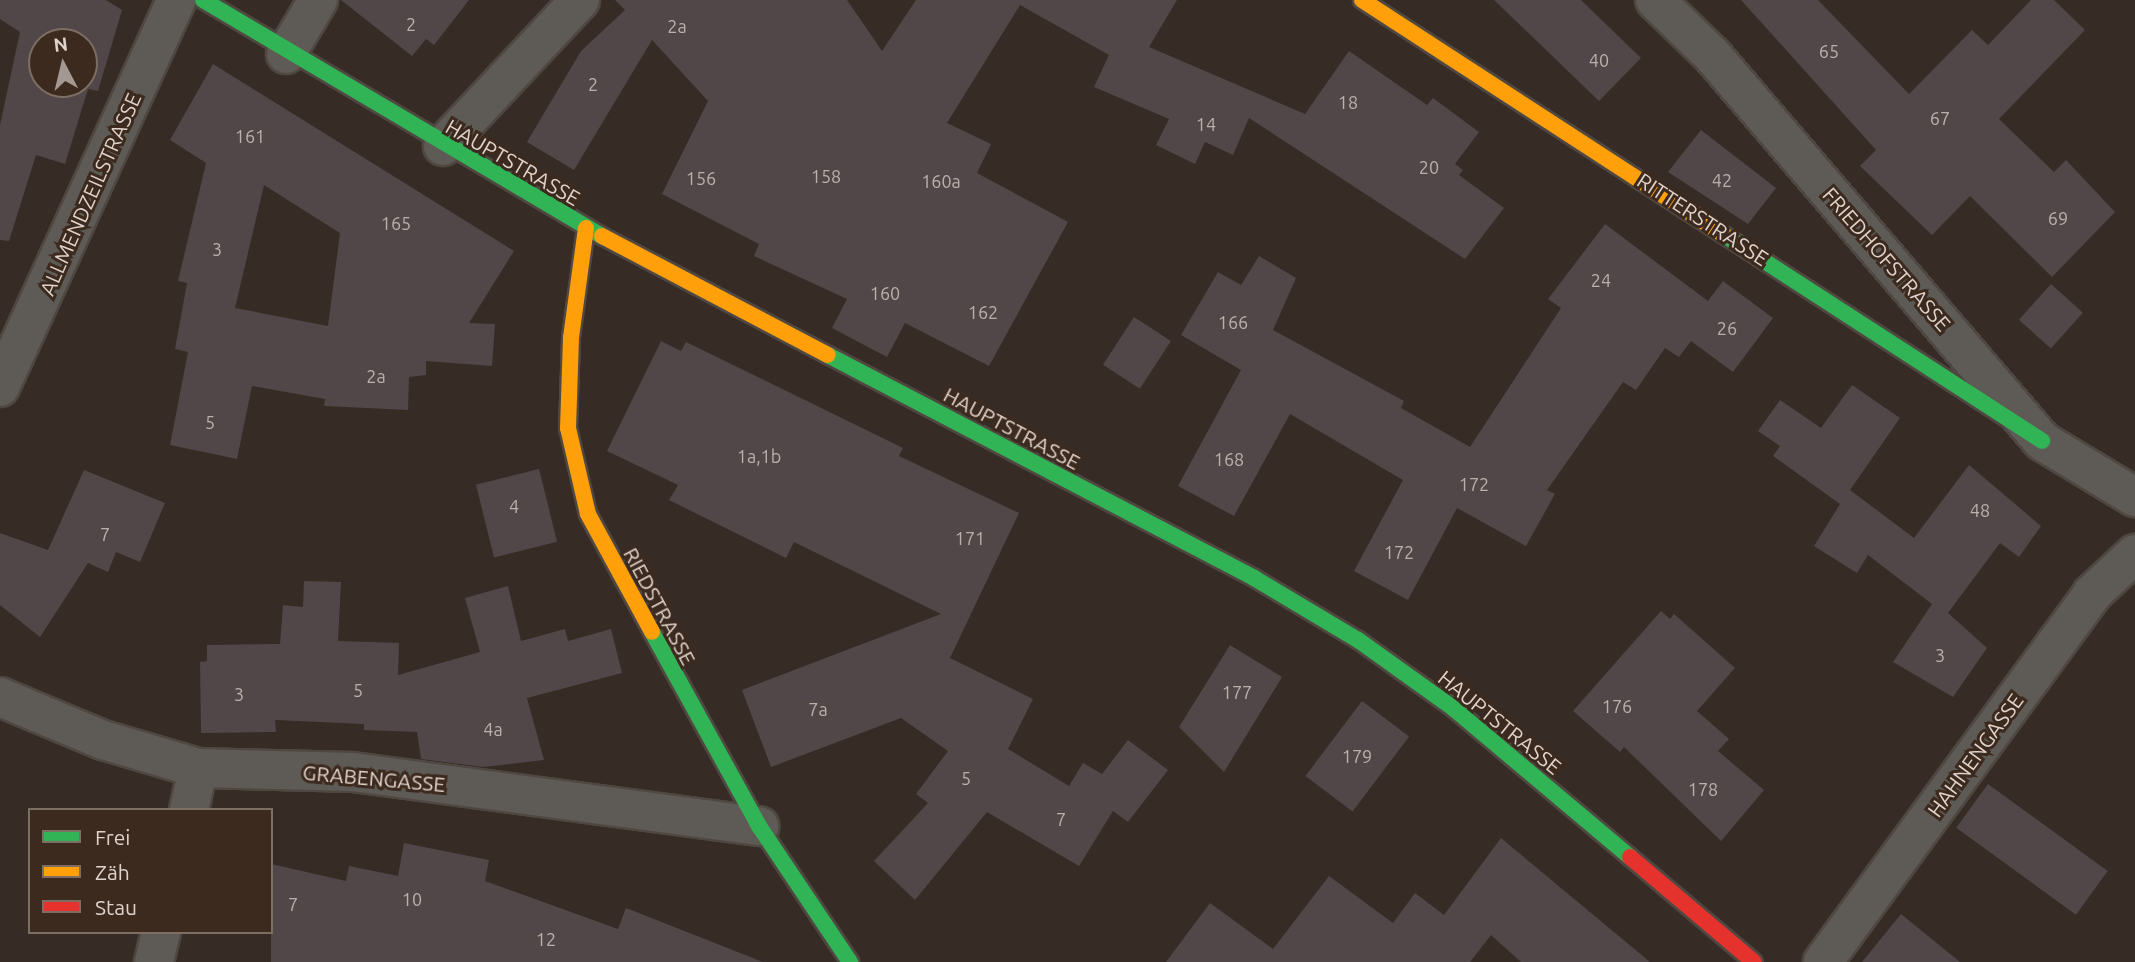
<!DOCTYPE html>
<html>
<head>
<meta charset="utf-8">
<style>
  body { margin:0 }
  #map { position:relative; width:2135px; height:962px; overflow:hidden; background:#362b25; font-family:Ubuntu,sans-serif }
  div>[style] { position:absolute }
  .building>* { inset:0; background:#524748; transform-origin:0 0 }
  .roads { filter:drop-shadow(2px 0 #4f4741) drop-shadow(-2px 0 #4f4741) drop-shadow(0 2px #4f4741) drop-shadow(0 -2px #4f4741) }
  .street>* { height:38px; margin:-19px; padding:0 19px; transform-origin:19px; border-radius:19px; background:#5e5a55 }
  .fast>* { height:16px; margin:-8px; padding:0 8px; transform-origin:8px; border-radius:8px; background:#30b455 }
  .slow>* { height:16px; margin:-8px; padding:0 8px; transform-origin:8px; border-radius:8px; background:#ff9f0a }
  .jam>* { height:16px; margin:-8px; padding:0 8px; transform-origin:8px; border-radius:8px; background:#e5322d }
  span { translate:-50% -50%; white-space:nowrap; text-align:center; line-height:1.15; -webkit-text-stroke:6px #3c2a1f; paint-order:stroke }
  .number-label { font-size:18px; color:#bcb0ab }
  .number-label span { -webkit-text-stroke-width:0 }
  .street-label { font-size:21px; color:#dfd3cc }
  .legend { position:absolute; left:28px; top:808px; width:245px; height:126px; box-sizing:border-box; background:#3c2a1f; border:2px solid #7d6e64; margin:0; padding:9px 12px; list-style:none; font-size:21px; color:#dfd3cc }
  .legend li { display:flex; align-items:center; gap:14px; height:35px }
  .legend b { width:35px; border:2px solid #7d6e64 }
  .north { position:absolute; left:28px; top:28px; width:70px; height:70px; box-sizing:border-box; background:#3c2a1f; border:2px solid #7d6e64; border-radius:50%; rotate:353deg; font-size:19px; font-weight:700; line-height:28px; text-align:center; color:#dfd3cc }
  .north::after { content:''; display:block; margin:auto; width:24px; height:32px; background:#a49892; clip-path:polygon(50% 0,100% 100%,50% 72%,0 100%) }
</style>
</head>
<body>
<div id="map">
  <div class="building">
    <div style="clip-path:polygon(evenodd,0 0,106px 0,122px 10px,98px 91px,88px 89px,65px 164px,36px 155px,9px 241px,0 240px,0 125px,20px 32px,0 19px,0 0,42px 42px,84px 42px,84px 84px,42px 84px,42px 42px)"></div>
    <div style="clip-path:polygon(341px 0,469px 0,434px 45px,426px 39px,412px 56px)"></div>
    <div style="clip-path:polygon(615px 0,847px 0,882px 51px,916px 0,1177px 0,1149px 47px,1305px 114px,1349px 51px,1427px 105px,1433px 98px,1479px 132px,1455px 164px,1463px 170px,1459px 175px,1504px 208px,1465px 259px,1249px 118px,1233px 155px,1205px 142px,1195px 164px,1156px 145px,1169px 119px,1094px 87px,1109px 55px,1020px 5px,947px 123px,991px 144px,977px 173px,1068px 222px,989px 366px,905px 323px,887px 357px,832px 328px,847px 299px,754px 256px,759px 244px,662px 194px,708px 101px,652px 40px,574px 170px,527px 142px,581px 51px,625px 10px)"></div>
    <div style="clip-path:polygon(1494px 0,1581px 0,1641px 58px,1599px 101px)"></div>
    <div style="clip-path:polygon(1741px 0,1818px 0,1909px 94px,1972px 30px,1988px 45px,2031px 0,2054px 0,2085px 30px,1999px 119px,2054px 172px,2066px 160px,2115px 212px,2052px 277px,1970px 196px,1932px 235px,1860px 166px,1876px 150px)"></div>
    <div style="clip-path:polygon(evenodd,213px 64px,514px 251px,469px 323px,495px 324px,492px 366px,426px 361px,426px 375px,409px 377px,408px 410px,324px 406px,325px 399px,252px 386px,237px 459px,170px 445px,188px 352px,175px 349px,187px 283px,178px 281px,206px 163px,170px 140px,213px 64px,264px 185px,340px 233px,328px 326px,235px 308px,264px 185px)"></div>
    <div style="clip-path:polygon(1701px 130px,1776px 188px,1748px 224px,1668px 172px)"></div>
    <div style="clip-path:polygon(1605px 224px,1708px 301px,1723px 281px,1773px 318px,1733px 372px,1691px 341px,1679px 357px,1665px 348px,1636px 390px,1623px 382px,1547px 490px,1555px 494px,1526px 546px,1457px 508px,1408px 600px,1354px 571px,1403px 480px,1290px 414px,1234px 516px,1178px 486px,1241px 370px,1181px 335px,1218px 272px,1241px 285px,1259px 256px,1296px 278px,1273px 330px,1404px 401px,1401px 408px,1470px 447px,1561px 308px,1548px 299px)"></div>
    <div style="left:2051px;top:284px;width:43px;height:48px;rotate:42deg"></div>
    <div style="left:1134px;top:317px;width:44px;height:57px;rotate:33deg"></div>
    <div style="clip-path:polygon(661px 341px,681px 351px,686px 342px,903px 448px,899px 456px,1019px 513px,950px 658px,1033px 699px,1008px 749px,1069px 786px,1083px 763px,1102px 774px,1128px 740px,1168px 770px,1128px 822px,1113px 811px,1079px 866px,987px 812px,915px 900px,874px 861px,928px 803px,916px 794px,948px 751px,901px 718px,771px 767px,742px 690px,941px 614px,794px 542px,786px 558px,669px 500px,678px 485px,607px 451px)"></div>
    <div style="clip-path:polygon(1852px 385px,1900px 418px,1850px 490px,1914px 538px,1969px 465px,2041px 526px,2019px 557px,2000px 543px,1948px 613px,1987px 648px,1953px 697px,1893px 662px,1932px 604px,1868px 555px,1857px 573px,1814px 546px,1840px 504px,1773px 456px,1780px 446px,1758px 431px,1780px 400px,1821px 428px)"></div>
    <div style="left:539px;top:469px;width:75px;height:65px;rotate:76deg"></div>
    <div style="clip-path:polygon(84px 470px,165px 503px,140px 562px,116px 552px,108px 572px,88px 563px,40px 637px,0 605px,0 533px,48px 550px)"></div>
    <div style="clip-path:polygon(304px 581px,341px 582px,338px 641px,399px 643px,398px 675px,480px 652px,465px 598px,508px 586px,521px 641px,565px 629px,568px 641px,611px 629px,622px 673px,527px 698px,544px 760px,483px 767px,421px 759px,417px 732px,364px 730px,364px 724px,275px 720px,276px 732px,201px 733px,200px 662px,207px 661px,207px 645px,280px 644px,283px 605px,303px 607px)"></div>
    <div style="clip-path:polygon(1661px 611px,1670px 619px,1674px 614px,1735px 668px,1697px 711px,1729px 739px,1718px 751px,1764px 790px,1721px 841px,1624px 747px,1620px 752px,1573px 711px)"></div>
    <div style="clip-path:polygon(1230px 645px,1282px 677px,1224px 772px,1179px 727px)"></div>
    <div style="left:1362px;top:701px;width:59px;height:94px;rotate:37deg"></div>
    <div style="left:1988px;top:784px;width:148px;height:54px;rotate:36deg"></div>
    <div style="clip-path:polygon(1501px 838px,1650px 962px,1521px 962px,1491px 935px,1470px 962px,1166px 962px,1210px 903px,1273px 949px,1329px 876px,1393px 923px,1415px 893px,1444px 915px)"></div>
    <div style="clip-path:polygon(404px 843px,489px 860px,485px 881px,618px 929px,626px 908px,763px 962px,271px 962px,271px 864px,346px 881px,349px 866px,398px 876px)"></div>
    <div style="clip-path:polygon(1901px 914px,1960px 962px,1862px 962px)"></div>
  </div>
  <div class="roads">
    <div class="street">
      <div style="left:1655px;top:0;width:79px;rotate:44deg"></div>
      <div style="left:1712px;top:55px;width:508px;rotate:49.47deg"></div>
      <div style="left:2042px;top:441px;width:109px;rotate:31.1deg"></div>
      <div style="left:286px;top:54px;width:63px;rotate:-59.3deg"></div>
      <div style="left:443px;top:146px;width:200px;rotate:-46.8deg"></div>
      <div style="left:0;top:387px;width:425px;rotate:-65.5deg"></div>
      <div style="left:0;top:697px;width:112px;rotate:22.7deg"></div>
      <div style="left:103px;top:740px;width:99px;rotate:16.4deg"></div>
      <div style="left:198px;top:768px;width:155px;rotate:1.5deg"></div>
      <div style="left:353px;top:772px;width:410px;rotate:7.6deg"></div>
      <div style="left:189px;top:810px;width:43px;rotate:-77.9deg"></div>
      <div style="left:154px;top:962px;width:31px;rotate:-77deg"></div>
      <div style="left:1823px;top:962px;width:456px;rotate:-53.8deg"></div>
      <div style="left:2092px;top:594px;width:59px;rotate:-42.9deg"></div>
    </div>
    <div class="fast">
      <div style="left:203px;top:0;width:464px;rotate:30.6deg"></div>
      <div style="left:1724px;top:235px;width:379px;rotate:32.9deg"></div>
      <div style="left:828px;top:355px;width:481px;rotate:27.6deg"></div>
      <div style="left:1254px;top:578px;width:121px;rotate:30.8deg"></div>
      <div style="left:1358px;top:640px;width:117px;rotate:35.6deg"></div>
      <div style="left:1453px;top:708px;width:231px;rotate:40.1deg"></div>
      <div style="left:652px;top:632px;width:222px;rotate:61.1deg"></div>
      <div style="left:759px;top:826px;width:164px;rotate:56.2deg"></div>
    </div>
    <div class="slow">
      <div style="left:1362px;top:0;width:432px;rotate:33deg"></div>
      <div style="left:586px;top:228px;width:111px;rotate:97.8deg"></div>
      <div style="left:571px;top:338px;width:90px;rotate:91.9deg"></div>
      <div style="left:568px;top:428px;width:88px;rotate:76.9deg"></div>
      <div style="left:588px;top:514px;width:134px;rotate:61.5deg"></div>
      <div style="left:602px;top:236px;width:255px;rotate:27.8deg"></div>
    </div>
    <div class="jam">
      <div style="left:1630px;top:857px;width:162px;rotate:40.3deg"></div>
    </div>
  </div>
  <div class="number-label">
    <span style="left:411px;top:24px">2</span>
    <span style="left:677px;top:26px">2a</span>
    <span style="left:1829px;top:51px">65</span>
    <span style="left:1599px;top:60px">40</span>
    <span style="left:593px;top:84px">2</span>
    <span style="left:1348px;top:102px">18</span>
    <span style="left:1940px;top:118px">67</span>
    <span style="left:1206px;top:124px">14</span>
    <span style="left:250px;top:136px">161</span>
    <span style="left:1429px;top:167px">20</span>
    <span style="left:826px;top:176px">158</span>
    <span style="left:701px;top:178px">156</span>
    <span style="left:1722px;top:180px">42</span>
    <span style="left:941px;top:181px">160a</span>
    <span style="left:2058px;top:218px">69</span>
    <span style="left:396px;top:223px">165</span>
    <span style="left:217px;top:249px">3</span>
    <span style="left:1601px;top:280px">24</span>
    <span style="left:885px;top:293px">160</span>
    <span style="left:983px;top:312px">162</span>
    <span style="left:1233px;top:322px">166</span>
    <span style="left:1727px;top:328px">26</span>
    <span style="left:376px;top:376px">2a</span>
    <span style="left:210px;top:422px">5</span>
    <span style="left:759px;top:456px">1a,1b</span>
    <span style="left:1229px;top:459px">168</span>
    <span style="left:1474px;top:484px">172</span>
    <span style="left:514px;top:506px">4</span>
    <span style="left:1980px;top:510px">48</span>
    <span style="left:105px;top:534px">7</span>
    <span style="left:970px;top:538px">171</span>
    <span style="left:1399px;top:552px">172</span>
    <span style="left:1940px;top:655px">3</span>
    <span style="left:358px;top:690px">5</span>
    <span style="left:1237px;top:692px">177</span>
    <span style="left:239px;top:694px">3</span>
    <span style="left:1617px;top:706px">176</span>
    <span style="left:818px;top:709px">7a</span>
    <span style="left:493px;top:729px">4a</span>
    <span style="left:1357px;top:756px">179</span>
    <span style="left:966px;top:778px">5</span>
    <span style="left:1703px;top:789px">178</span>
    <span style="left:1061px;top:819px">7</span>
    <span style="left:412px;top:899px">10</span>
    <span style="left:293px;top:904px">7</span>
    <span style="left:546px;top:939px">12</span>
  </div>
  <div class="street-label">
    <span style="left:513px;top:162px;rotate:30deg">HAUPTSTRASSE</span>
    <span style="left:90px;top:194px;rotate:-66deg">ALLMENDZEILSTRASSE</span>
    <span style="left:1703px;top:219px;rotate:33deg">RITTERSTRASSE</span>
    <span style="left:1887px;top:259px;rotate:49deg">FRIEDHOFSTRASSE</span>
    <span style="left:1012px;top:428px;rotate:28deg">HAUPTSTRASSE</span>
    <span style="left:660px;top:606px;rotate:62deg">RIEDSTRASSE</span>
    <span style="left:1500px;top:722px;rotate:39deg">HAUPTSTRASSE</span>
    <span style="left:1975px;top:755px;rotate:-54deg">HAHNENGASSE</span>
    <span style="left:374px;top:778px;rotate:5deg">GRABENGASSE</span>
  </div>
  <ul class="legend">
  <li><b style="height:9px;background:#30b455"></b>Frei</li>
  <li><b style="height:9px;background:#ff9f0a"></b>Zäh</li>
  <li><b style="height:9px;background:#e5322d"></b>Stau</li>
  </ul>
  <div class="north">N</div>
</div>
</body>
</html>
